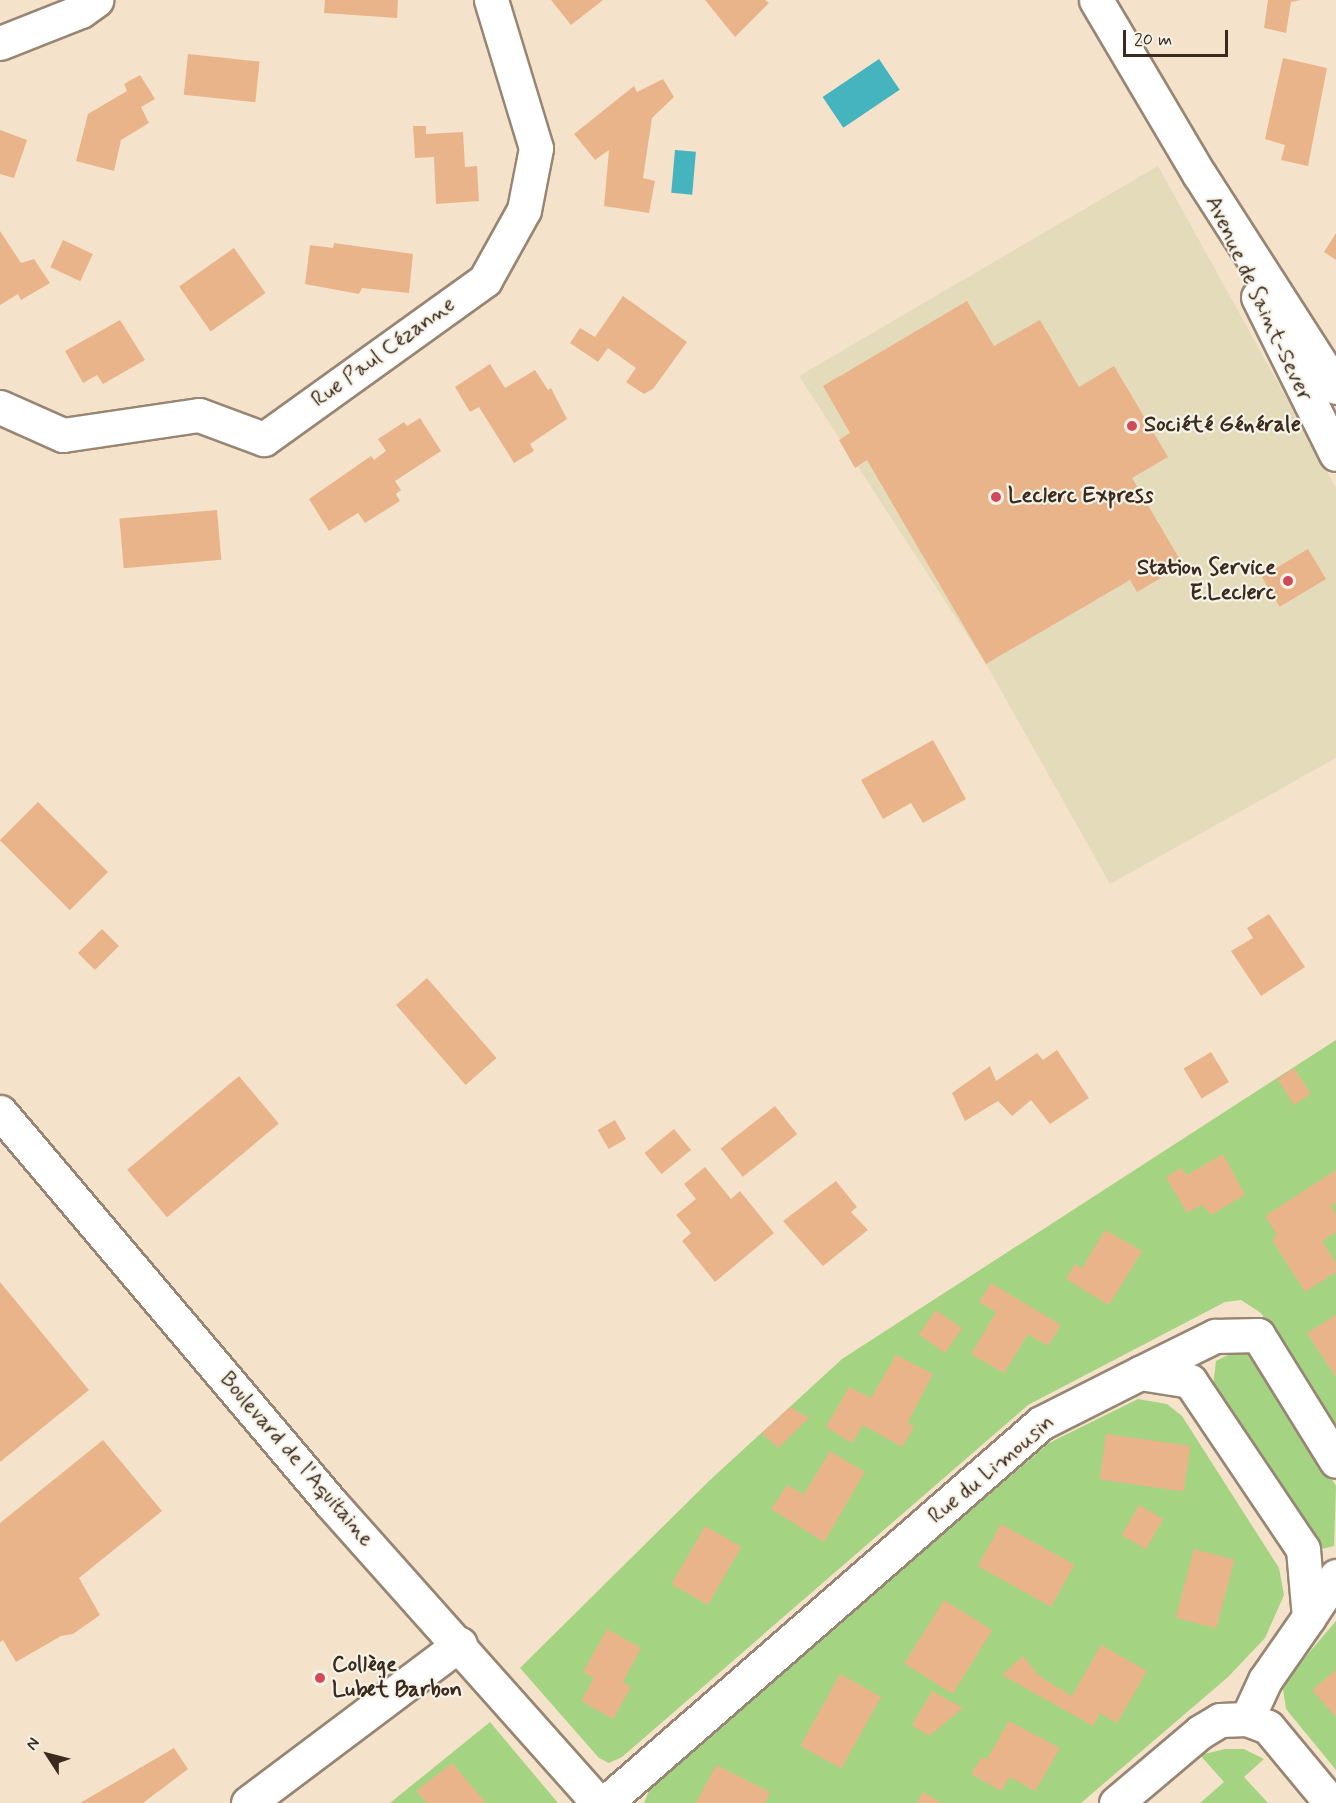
<!DOCTYPE html>
<html>
<head>
<meta charset="utf-8">
<style>
  body { margin:0 }
  #map { position:relative; width:1336px; height:1803px; overflow:hidden; background:#f4e3ca; font-family:Mynerve,sans-serif }
  div>[style] { position:absolute }
  .built>* { inset:0; background:#e4dbba }
  .green>* { inset:0; background:#a4d381 }
  .water>* { inset:0; background:#45b4be; transform-origin:0 0 }
  .building>* { inset:0; background:#eab48b; transform-origin:0 0 }
  .roads { filter:drop-shadow(2px 0 #988674) drop-shadow(-2px 0 #988674) drop-shadow(0 2px #988674) drop-shadow(0 -2px #988674) }
  .minor>* { height:33px; margin:-16.5px; padding:0 16.5px; transform-origin:16.5px; border-radius:16.5px; background:#fff }
  .secondary>* { height:33px; margin:-16.5px; padding:0 16.5px; transform-origin:16.5px; border-radius:16.5px; background:#fff }
  .dots>* { width:16px; height:16px; translate:-50% -50%; box-sizing:border-box; border:3px solid #f7f3e8; border-radius:50% }
  span { translate:-50% -50%; white-space:nowrap; text-align:center; line-height:1.15; -webkit-text-stroke:4.5px #f7f3e8; paint-order:stroke }
  .street-label { font-size:22px; color:#3b2a1e }
  .poi-label { font-size:22px; color:#3b2a1e; font-weight:700 }
  .left { translate:0 -50%; text-align:left }
  .right { translate:-100% -50%; text-align:right }
  .north { position:absolute; left:18px; top:1725px; width:60px; height:60px; -webkit-text-stroke:4px #f7f3e8; paint-order:stroke; rotate:306deg; font-size:16px; font-weight:700; line-height:24px; text-align:center; color:#3b2a1e }
  .north::after { content:''; display:block; margin:auto; width:21px; height:27px; background:#3b2a1e; clip-path:polygon(50% 0,100% 100%,50% 72%,0 100%) }
  .scale { position:absolute; left:1123px; top:30px; width:105px; height:27px; box-sizing:border-box; border:3px solid #3b2a1e; border-top:0; padding-left:8px; font-size:18px; line-height:21px; white-space:nowrap; color:#3b2a1e; -webkit-text-stroke:4px #f7f3e8; paint-order:stroke }
</style>
</head>
<body>
<div id="map">
  <div class="built">
    <div style="clip-path:polygon(1158px 166px,1336px 488px,1336px 758px,1110px 884px,986px 664px,799px 376px)"></div>
  </div>
  <div class="green">
    <div style="clip-path:polygon(1336px 1040px,1336px 1425px,1261px 1313px,1241px 1300px,1225px 1302px,1028px 1405px,622px 1757px,609px 1763px,599px 1758px,520px 1668px,709px 1481px,842px 1359px)"></div>
    <div style="clip-path:polygon(1240px 1349px,1255px 1355px,1336px 1486px,1334px 1546px,1322px 1549px,1311px 1542px,1213px 1386px,1216px 1361px)"></div>
    <div style="clip-path:polygon(1138px 1399px,1167px 1404px,1182px 1416px,1279px 1568px,1284px 1595px,1265px 1638px,1228px 1677px,1081px 1803px,644px 1803px,651px 1786px,1049px 1443px)"></div>
    <div style="clip-path:polygon(1336px 1621px,1336px 1770px,1286px 1709px,1283px 1689px,1290px 1675px)"></div>
    <div style="clip-path:polygon(490px 1722px,558px 1803px,390px 1803px)"></div>
    <div style="clip-path:polygon(1225px 1749px,1244px 1749px,1264px 1759px,1244px 1777px,1268px 1803px,1200px 1803px,1224px 1782px,1200px 1755px)"></div>
  </div>
  <div class="water">
    <div style="left:879px;top:59px;width:37px;height:68px;rotate:56deg"></div>
    <div style="left:675px;top:150px;width:21px;height:43px;rotate:5deg"></div>
  </div>
  <div class="building">
    <div style="clip-path:polygon(325px 0,398px 0,397px 18px,324px 13px)"></div>
    <div style="clip-path:polygon(551px 0,603px 0,571px 25px)"></div>
    <div style="clip-path:polygon(705px 0,765px 0,769px 3px,735px 37px)"></div>
    <div style="clip-path:polygon(1268px 0,1301px 0,1291px 2px,1286px 33px,1264px 28px)"></div>
    <div style="left:188px;top:54px;width:72px;height:41px;rotate:6deg"></div>
    <div style="clip-path:polygon(1283px 58px,1327px 68px,1308px 166px,1281px 160px,1285px 145px,1265px 139px)"></div>
    <div style="clip-path:polygon(140px 75px,155px 99px,141px 107px,149px 123px,121px 140px,114px 171px,76px 161px,88px 114px,127px 91px,124px 84px)"></div>
    <div style="clip-path:polygon(663px 79px,674px 97px,652px 118px,643px 178px,655px 181px,649px 213px,604px 206px,609px 150px,595px 160px,574px 134px,634px 86px,637px 92px)"></div>
    <div style="clip-path:polygon(413px 126px,426px 126px,426px 134px,463px 132px,465px 167px,477px 166px,479px 201px,436px 204px,434px 157px,415px 158px)"></div>
    <div style="clip-path:polygon(0 130px,27px 140px,14px 178px,0 174px)"></div>
    <div style="clip-path:polygon(0 231px,21px 263px,34px 259px,50px 283px,21px 300px,18px 294px,0 305px)"></div>
    <div style="clip-path:polygon(1336px 233px,1336px 260px,1324px 252px)"></div>
    <div style="left:63px;top:240px;width:33px;height:30px;rotate:25deg"></div>
    <div style="clip-path:polygon(334px 243px,413px 254px,409px 293px,362px 288px,359px 294px,305px 284px,310px 245px,333px 248px)"></div>
    <div style="left:234px;top:248px;width:55px;height:67px;rotate:55deg"></div>
    <div style="clip-path:polygon(623px 296px,687px 342px,653px 389px,644px 394px,626px 382px,636px 368px,608px 348px,598px 362px,570px 343px,580px 328px,595px 337px)"></div>
    <div style="clip-path:polygon(967px 301px,994px 346px,1040px 320px,1079px 387px,1114px 366px,1168px 457px,1132px 478px,1183px 565px,1137px 592px,1130px 580px,986px 664px,867px 460px,855px 468px,839px 440px,850px 433px,823px 386px)"></div>
    <div style="clip-path:polygon(120px 320px,145px 360px,103px 384px,97px 375px,83px 383px,65px 351px)"></div>
    <div style="clip-path:polygon(490px 364px,505px 388px,535px 370px,548px 390px,551px 388px,567px 419px,530px 444px,534px 451px,514px 463px,479px 407px,470px 412px,455px 387px)"></div>
    <div style="clip-path:polygon(420px 418px,441px 451px,395px 481px,401px 490px,396px 494px,400px 501px,365px 523px,358px 513px,329px 531px,309px 499px,371px 456px,374px 460px,386px 451px,378px 439px,404px 422px,407px 426px)"></div>
    <div style="left:217px;top:510px;width:50px;height:98px;rotate:85deg"></div>
    <div style="left:1308px;top:549px;width:35px;height:54px;rotate:59deg"></div>
    <div style="clip-path:polygon(933px 740px,966px 799px,923px 823px,911px 803px,883px 819px,861px 780px)"></div>
    <div style="left:38px;top:802px;width:99px;height:54px;rotate:45deg"></div>
    <div style="clip-path:polygon(1269px 914px,1305px 967px,1261px 996px,1231px 951px,1253px 938px,1247px 928px)"></div>
    <div style="left:102px;top:929px;width:24px;height:34px;rotate:45deg"></div>
    <div style="left:427px;top:978px;width:106px;height:41px;rotate:49deg"></div>
    <div style="clip-path:polygon(1057px 1050px,1089px 1098px,1050px 1124px,1031px 1100px,1012px 1116px,998px 1101px,965px 1121px,952px 1093px,990px 1066px,996px 1081px,1037px 1053px,1043px 1060px)"></div>
    <div style="left:1211px;top:1052px;width:35px;height:32px;rotate:59deg"></div>
    <div style="left:1294px;top:1068px;width:31px;height:20px;rotate:57deg"></div>
    <div style="left:239px;top:1076px;width:62px;height:146px;rotate:50deg"></div>
    <div style="left:775px;top:1106px;width:36px;height:69px;rotate:52deg"></div>
    <div style="left:615px;top:1120px;width:22px;height:20px;rotate:60deg"></div>
    <div style="left:674px;top:1129px;width:27px;height:38px;rotate:51deg"></div>
    <div style="clip-path:polygon(1223px 1154px,1245px 1195px,1211px 1215px,1202px 1205px,1187px 1213px,1166px 1177px,1181px 1168px,1187px 1175px)"></div>
    <div style="clip-path:polygon(705px 1167px,731px 1199px,740px 1191px,774px 1233px,715px 1282px,682px 1241px,691px 1233px,676px 1215px,696px 1199px,684px 1184px)"></div>
    <div style="clip-path:polygon(1336px 1170px,1336px 1202px,1331px 1206px,1336px 1214px,1336px 1232px,1322px 1241px,1336px 1263px,1336px 1272px,1305px 1292px,1272px 1240px,1277px 1235px,1265px 1216px)"></div>
    <div style="clip-path:polygon(836px 1181px,857px 1207px,851px 1212px,868px 1230px,823px 1266px,783px 1221px)"></div>
    <div style="clip-path:polygon(1105px 1230px,1142px 1251px,1109px 1305px,1066px 1279px,1075px 1264px,1082px 1268px)"></div>
    <div style="clip-path:polygon(0 1282px,89px 1390px,0 1462px)"></div>
    <div style="clip-path:polygon(991px 1283px,1061px 1325px,1048px 1346px,1028px 1334px,1004px 1373px,971px 1354px,996px 1312px,979px 1302px)"></div>
    <div style="left:936px;top:1310px;width:32px;height:30px;rotate:35deg"></div>
    <div style="clip-path:polygon(1336px 1315px,1336px 1377px,1307px 1333px)"></div>
    <div style="clip-path:polygon(896px 1355px,933px 1374px,908px 1422px,914px 1428px,902px 1447px,863px 1425px,852px 1443px,826px 1427px,849px 1387px,871px 1398px)"></div>
    <div style="clip-path:polygon(790px 1407px,809px 1418px,778px 1448px,762px 1433px)"></div>
    <div style="left:1106px;top:1434px;width:85px;height:46px;rotate:8deg"></div>
    <div style="clip-path:polygon(103px 1440px,162px 1511px,79px 1578px,100px 1615px,73px 1634px,61px 1636px,16px 1662px,3px 1640px,0 1642px,0 1523px)"></div>
    <div style="clip-path:polygon(830px 1451px,865px 1472px,824px 1542px,771px 1509px,787px 1485px,804px 1494px)"></div>
    <div style="left:1139px;top:1505px;width:28px;height:35px;rotate:30deg"></div>
    <div style="left:1001px;top:1524px;width:84px;height:48px;rotate:29deg"></div>
    <div style="left:705px;top:1526px;width:42px;height:67px;rotate:30deg"></div>
    <div style="left:1194px;top:1549px;width:42px;height:71px;rotate:15deg"></div>
    <div style="left:944px;top:1600px;width:57px;height:75px;rotate:32deg"></div>
    <div style="clip-path:polygon(607px 1629px,641px 1648px,623px 1682px,631px 1687px,613px 1719px,581px 1701px,594px 1678px,583px 1672px)"></div>
    <div style="clip-path:polygon(1101px 1645px,1147px 1671px,1117px 1723px,1100px 1713px,1093px 1726px,1002px 1675px,1023px 1656px,1039px 1676px,1072px 1696px)"></div>
    <div style="clip-path:polygon(1336px 1670px,1336px 1717px,1312px 1690px)"></div>
    <div style="left:840px;top:1674px;width:47px;height:82px;rotate:29deg"></div>
    <div style="clip-path:polygon(932px 1691px,963px 1708px,929px 1736px,912px 1725px)"></div>
    <div style="clip-path:polygon(1009px 1721px,1060px 1748px,1035px 1791px,1010px 1777px,1001px 1791px,971px 1774px,981px 1758px,987px 1759px)"></div>
    <div style="clip-path:polygon(174px 1748px,188px 1769px,143px 1803px,80px 1803px)"></div>
    <div style="clip-path:polygon(452px 1763px,486px 1803px,427px 1803px,416px 1791px)"></div>
    <div style="clip-path:polygon(716px 1765px,770px 1792px,765px 1803px,696px 1803px)"></div>
    <div style="clip-path:polygon(923px 1792px,942px 1803px,917px 1803px)"></div>
  </div>
  <div class="roads">
    <div class="minor">
      <div style="left:0;top:43px;width:87px;rotate:-21.6deg"></div>
      <div style="left:81px;top:11px;width:19px;rotate:-36deg"></div>
      <div style="left:0;top:407px;width:69px;rotate:24deg"></div>
      <div style="left:63px;top:435px;width:137px;rotate:-8.4deg"></div>
      <div style="left:199px;top:415px;width:69px;rotate:20.3deg"></div>
      <div style="left:264px;top:439px;width:272px;rotate:-35.7deg"></div>
      <div style="left:485px;top:280px;width:80px;rotate:-60.9deg"></div>
      <div style="left:524px;top:210px;width:63px;rotate:-79deg"></div>
      <div style="left:536px;top:148px;width:155px;rotate:-106.9deg"></div>
      <div style="left:0;top:1112px;width:512px;rotate:49.75deg"></div>
      <div style="left:331px;top:1503px;width:402px;rotate:48.3deg"></div>
      <div style="left:1140px;top:1373px;width:84px;rotate:-26.3deg"></div>
      <div style="left:1215px;top:1336px;width:43px;rotate:-1.3deg"></div>
      <div style="left:1258px;top:1335px;width:148px;rotate:58.2deg"></div>
      <div style="left:1309px;top:1617px;width:49px;rotate:-56.6deg"></div>
      <div style="left:248px;top:1803px;width:265px;rotate:-36.9deg"></div>
      <div style="left:605px;top:1803px;width:578px;rotate:-41.07deg"></div>
      <div style="left:1041px;top:1423px;width:111px;rotate:-26.8deg"></div>
      <div style="left:1140px;top:1373px;width:51px;rotate:9.1deg"></div>
      <div style="left:1190px;top:1381px;width:202px;rotate:56.1deg"></div>
      <div style="left:1303px;top:1549px;width:68px;rotate:85deg"></div>
      <div style="left:1309px;top:1617px;width:77px;rotate:124.9deg"></div>
      <div style="left:1265px;top:1680px;width:43px;rotate:114.8deg"></div>
      <div style="left:1116px;top:1803px;width:110px;rotate:-40.2deg"></div>
      <div style="left:1200px;top:1732px;width:23px;rotate:-31deg"></div>
      <div style="left:1220px;top:1720px;width:27px;rotate:-2deg"></div>
      <div style="left:1247px;top:1719px;width:22px;rotate:21deg"></div>
      <div style="left:1268px;top:1727px;width:99px;rotate:50.3deg"></div>
    </div>
    <div class="secondary">
      <div style="left:1096px;top:0;width:202px;rotate:59.4deg"></div>
      <div style="left:1199px;top:174px;width:253px;rotate:57.3deg"></div>
      <div style="left:1258px;top:297px;width:175px;rotate:63.6deg"></div>
    </div>
  </div>
  <div class="dots">
    <div style="left:1132px;top:426px;background:#d1495b"></div>
    <div style="left:996px;top:497px;background:#d1495b"></div>
    <div style="left:1288px;top:581px;background:#d1495b"></div>
    <div style="left:320px;top:1678px;background:#d1495b"></div>
  </div>
  <div class="street-label">
    <span style="left:1258px;top:299px;rotate:65deg">Avenue de Saint-Sever</span>
    <span style="left:384px;top:353px;rotate:-36deg">Rue Paul Cézanne</span>
    <span style="left:296px;top:1460px;rotate:49deg">Boulevard de l'Aquitaine</span>
    <span style="left:992px;top:1470px;rotate:-40deg">Rue du Limousin</span>
  </div>
  <div class="poi-label">
    <span class="left" style="left:1144px;top:426px">Société Générale</span>
    <span class="left" style="left:1008px;top:497px">Leclerc Express</span>
    <span class="right" style="left:1276px;top:581px">Station Service<br>E.Leclerc</span>
    <span class="left" style="left:332px;top:1678px">Collège<br>Lubet Barbon</span>
  </div>
  <div class="north">N</div>
  <div class="scale">20 m</div>
</div>
</body>
</html>
